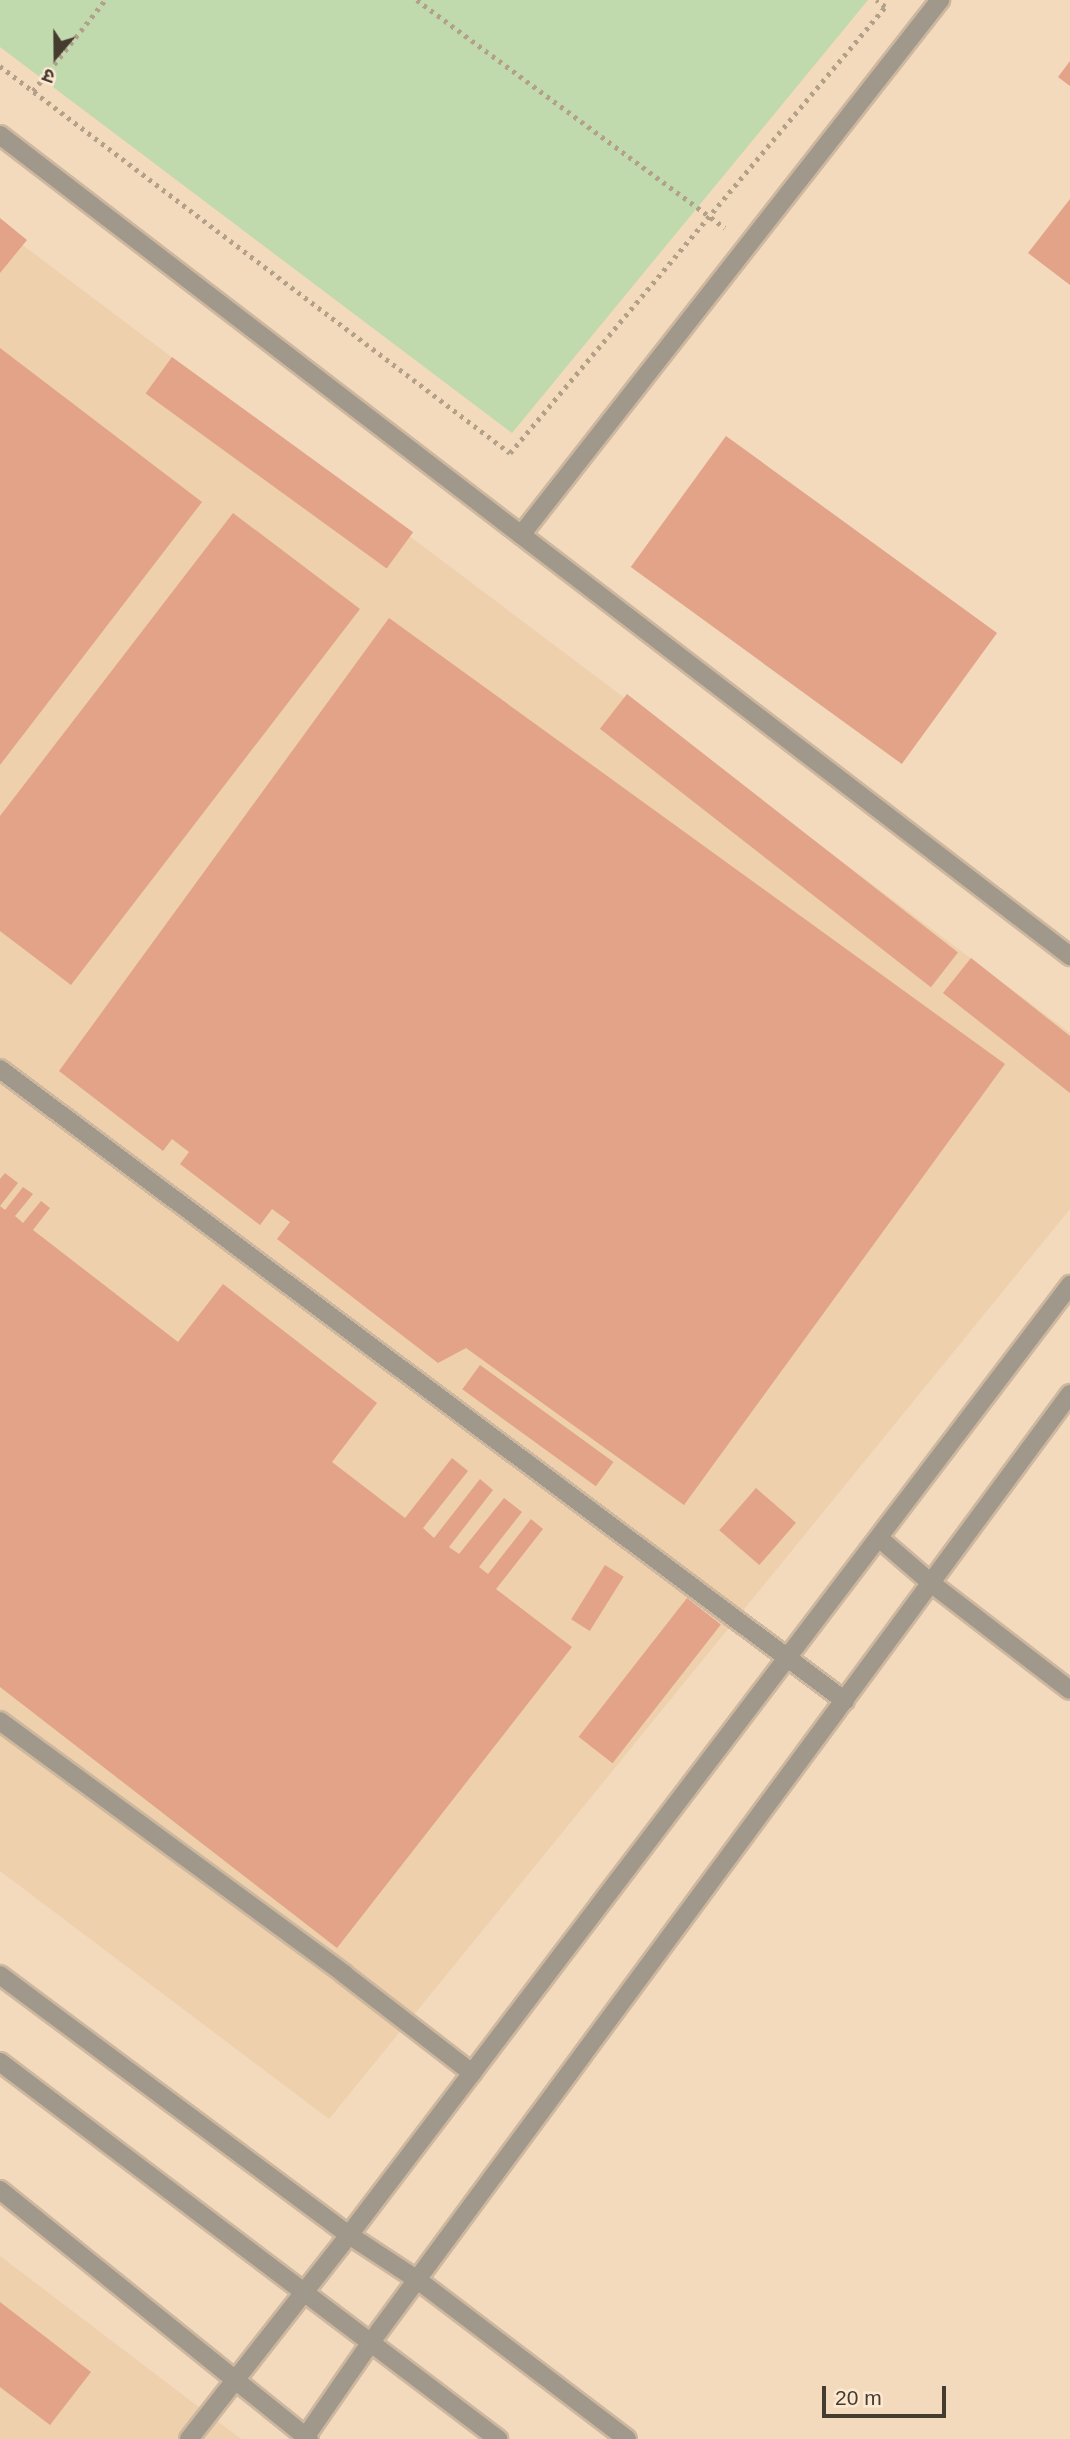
<!DOCTYPE html>
<html>
<head>
<meta charset="utf-8">
<style>
  body { margin:0 }
  #map { position:relative; width:1070px; height:2439px; overflow:hidden; background:#f3dabd; font-family:Helvetica,"Noto Sans Devanagari",sans-serif }
  div>[style] { position:absolute }
  .built>* { inset:0; background:#eed0ac }
  .green>* { inset:0; background:#c0d9ad }
  .building>* { inset:0; background:#e2a389; transform-origin:0 0 }
  .path>* { height:4.5px; margin-top:-2.25px; transform-origin:0; background:repeating-linear-gradient(90deg,#b3a089 0 3.5px,transparent 0 8.5px) }
  .roads { filter:drop-shadow(2px 0 #cdb79e) drop-shadow(-2px 0 #cdb79e) drop-shadow(0 2px #cdb79e) drop-shadow(0 -2px #cdb79e) }
  .minor>* { height:18px; margin:-9px; padding:0 9px; transform-origin:9px; border-radius:9px; background:#a0988a }
  span { translate:-50% -50%; white-space:nowrap; text-align:center; line-height:1.15; -webkit-text-stroke:6px #fde8d1; paint-order:stroke }
  .north { position:absolute; left:21px; top:21px; width:70px; height:70px; -webkit-text-stroke:5px #fde8d1; paint-order:stroke; rotate:200deg; font-size:19px; font-weight:700; line-height:28px; text-align:center; color:#453b2f }
  .north::after { content:''; display:block; margin:auto; width:24px; height:32px; background:#453b2f; clip-path:polygon(50% 0,100% 100%,50% 72%,0 100%) }
  .scale { position:absolute; left:822px; top:2386px; width:124px; height:32px; box-sizing:border-box; border:4px solid #453b2f; border-top:0; padding-left:9px; font-size:21px; line-height:24px; white-space:nowrap; color:#453b2f; -webkit-text-stroke:5px #fde8d1; paint-order:stroke }
</style>
</head>
<body>
<div id="map">
  <div class="built">
    <div style="clip-path:polygon(0 228px,1070px 1033px,1070px 1209px,329px 2119px,0 1871px)"></div>
    <div style="clip-path:polygon(0 2256px,241px 2439px,0 2439px)"></div>
  </div>
  <div class="green">
    <div style="clip-path:polygon(0 0,868px 0,512px 433px,0 47px)"></div>
  </div>
  <div class="building">
    <div style="clip-path:polygon(1070px 61px,1070px 86px,1058px 77px)"></div>
    <div style="clip-path:polygon(1070px 199px,1070px 285px,1028px 253px)"></div>
    <div style="clip-path:polygon(0 218px,27px 240px,0 273px)"></div>
    <div style="clip-path:polygon(0 348px,202px 502px,0 765px)"></div>
    <div style="left:172px;top:357px;width:298px;height:45px;rotate:36deg"></div>
    <div style="left:726px;top:436px;width:335px;height:162px;rotate:36deg"></div>
    <div style="clip-path:polygon(233px 513px,360px 609px,71px 985px,0 931px,0 816px)"></div>
    <div style="clip-path:polygon(389px 618px,1005px 1064px,684px 1505px,466px 1348px,438px 1363px,277px 1239px,290px 1222px,272px 1209px,260px 1225px,180px 1164px,189px 1152px,172px 1139px,163px 1151px,59px 1071px)"></div>
    <div style="left:627px;top:694px;width:420px;height:44px;rotate:38deg"></div>
    <div style="clip-path:polygon(971px 958px,1070px 1036px,1070px 1093px,943px 993px)"></div>
    <div style="clip-path:polygon(5px 1173px,18px 1183px,0 1206px,5px 1210px,23px 1187px,33px 1194px,15px 1216px,23px 1223px,41px 1201px,50px 1208px,33px 1230px,178px 1342px,223px 1284px,377px 1403px,332px 1462px,405px 1518px,452px 1458px,468px 1471px,423px 1528px,434px 1538px,480px 1479px,493px 1490px,449px 1547px,459px 1554px,504px 1498px,522px 1512px,479px 1567px,488px 1574px,531px 1519px,543px 1529px,496px 1589px,572px 1647px,337px 1948px,0 1687px,0 1179px)"></div>
    <div style="left:480px;top:1365px;width:165px;height:30px;rotate:36deg"></div>
    <div style="left:756px;top:1488px;width:53px;height:56px;rotate:41deg"></div>
    <div style="left:605px;top:1565px;width:22px;height:64px;rotate:32deg"></div>
    <div style="left:687px;top:1598px;width:43px;height:176px;rotate:38deg"></div>
    <div style="clip-path:polygon(0 2302px,91px 2372px,50px 2425px,0 2387px)"></div>
  </div>
  <div class="path">
    <div style="left:417px;top:0;width:383px;rotate:36.5deg"></div>
    <div style="left:0;top:66px;width:640px;rotate:37.19deg"></div>
    <div style="left:510px;top:453px;width:583px;rotate:-49.94deg"></div>
    <div style="left:885px;top:7px;width:11px;rotate:-142deg"></div>
    <div style="left:33px;top:91px;width:116px;rotate:-51.6deg"></div>
  </div>
  <div class="roads">
    <div class="minor">
      <div style="left:0;top:135px;width:1349px;rotate:37.5deg"></div>
      <div style="left:521px;top:535px;width:680px;rotate:-51.93deg"></div>
      <div style="left:0;top:1069px;width:1055px;rotate:36.79deg"></div>
      <div style="left:879px;top:1538px;width:69px;rotate:40.9deg"></div>
      <div style="left:931px;top:1583px;width:175px;rotate:37.6deg"></div>
      <div style="left:0;top:1721px;width:427px;rotate:36.3deg"></div>
      <div style="left:344px;top:1974px;width:162px;rotate:37.7deg"></div>
      <div style="left:0;top:1975px;width:435px;rotate:36.7deg"></div>
      <div style="left:349px;top:2235px;width:84px;rotate:33.3deg"></div>
      <div style="left:419px;top:2281px;width:261px;rotate:37.2deg"></div>
      <div style="left:0;top:2062px;width:625px;rotate:37.13deg"></div>
      <div style="left:0;top:2190px;width:397px;rotate:38.9deg"></div>
      <div style="left:189px;top:2439px;width:259px;rotate:-51.9deg"></div>
      <div style="left:349px;top:2235px;width:1193px;rotate:-52.8deg"></div>
      <div style="left:304px;top:2439px;width:118px;rotate:-55.4deg"></div>
      <div style="left:371px;top:2342px;width:1178px;rotate:-53.6deg"></div>
    </div>
  </div>
  <div class="north">उ</div>
  <div class="scale">20 m</div>
</div>
</body>
</html>
